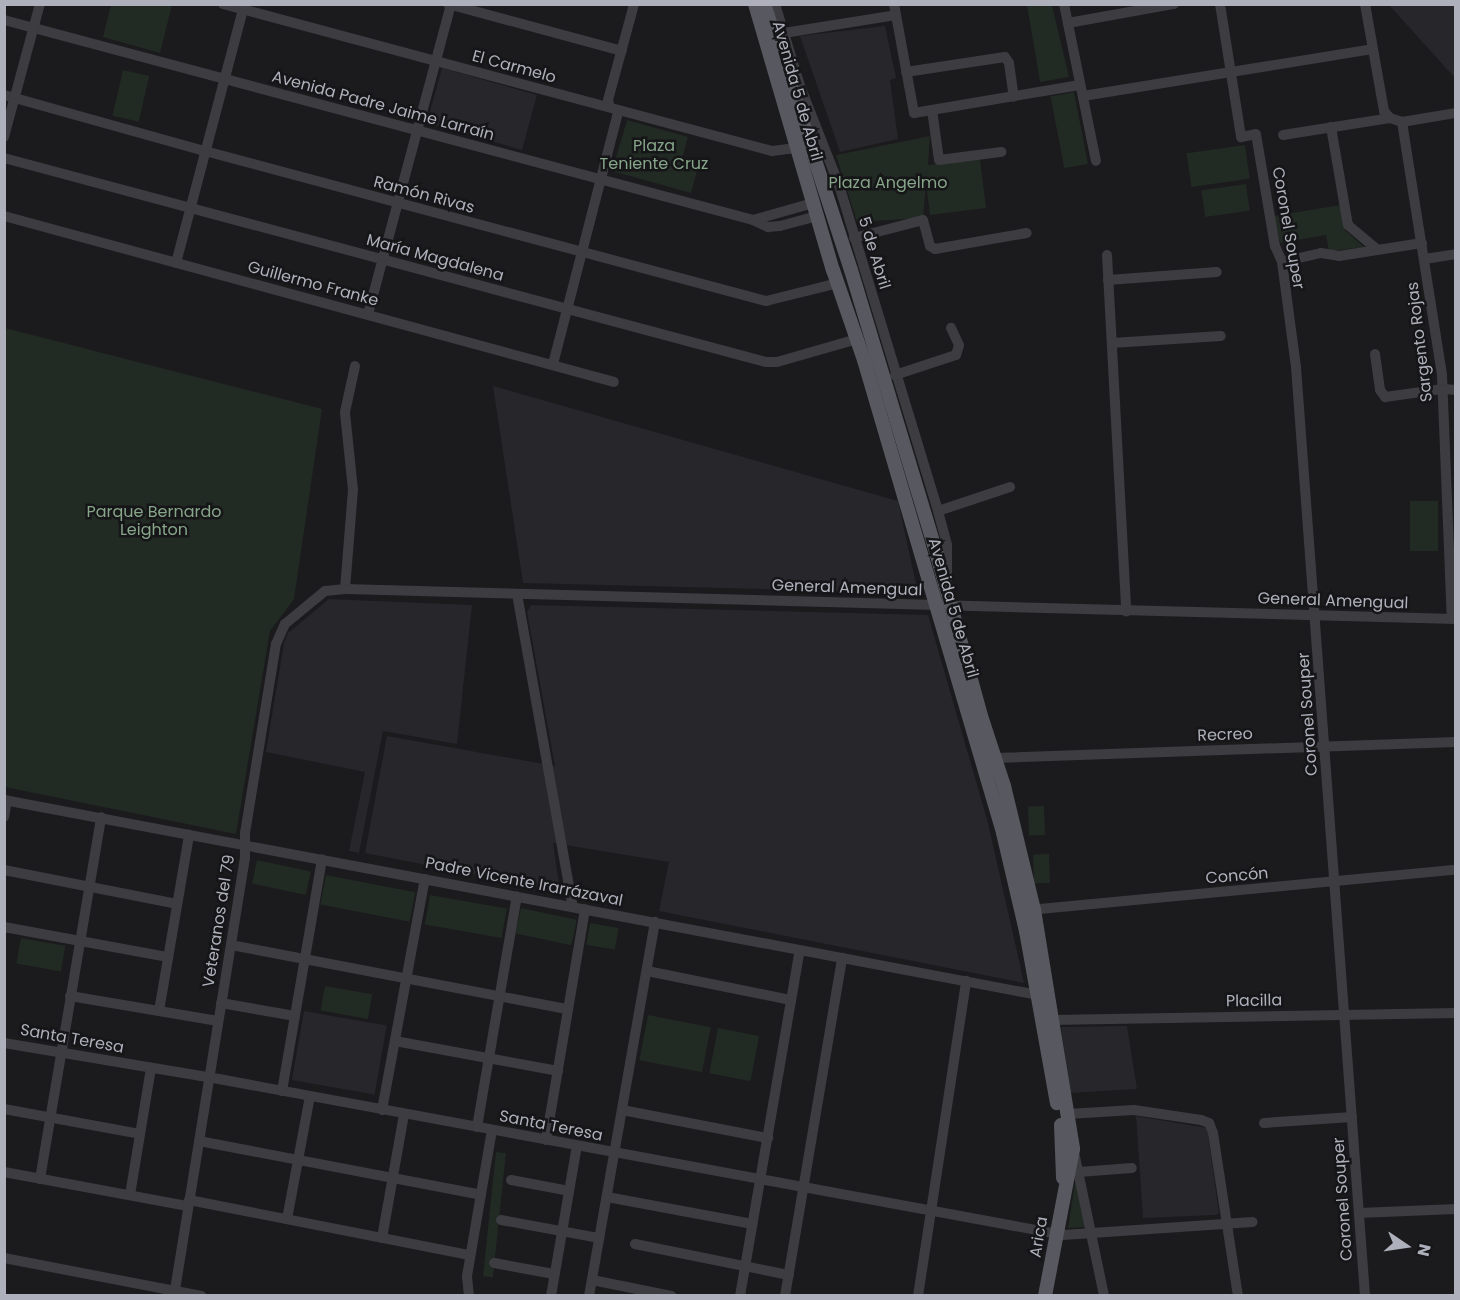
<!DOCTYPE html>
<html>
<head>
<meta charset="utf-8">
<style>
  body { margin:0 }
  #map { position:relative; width:1460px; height:1300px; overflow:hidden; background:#1b1a1d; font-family:Poppins,sans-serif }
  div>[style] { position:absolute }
  .built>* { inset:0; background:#27262a; transform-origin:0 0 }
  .green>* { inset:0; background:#222a24; transform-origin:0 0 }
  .minor>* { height:10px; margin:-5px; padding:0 5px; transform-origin:5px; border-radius:5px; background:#3c3c41 }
  .major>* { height:14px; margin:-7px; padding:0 7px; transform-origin:7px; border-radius:7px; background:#585960 }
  span { translate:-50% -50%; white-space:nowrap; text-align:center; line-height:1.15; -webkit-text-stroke:5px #161518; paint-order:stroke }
  .street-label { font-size:16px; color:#aeb1bb }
  .park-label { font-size:16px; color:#86a589 }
  .frame { position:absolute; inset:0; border:6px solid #aeb1bb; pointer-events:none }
  .north { position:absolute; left:1376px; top:1216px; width:60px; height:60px; -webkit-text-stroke:4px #161518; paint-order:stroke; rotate:103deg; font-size:16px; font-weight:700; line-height:24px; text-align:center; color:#aeb1bb }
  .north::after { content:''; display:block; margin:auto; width:21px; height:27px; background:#aeb1bb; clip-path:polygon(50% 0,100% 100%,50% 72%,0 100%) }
</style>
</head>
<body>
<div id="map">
  <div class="built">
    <div style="clip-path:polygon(1389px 5px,1455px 5px,1455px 78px)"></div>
    <div style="clip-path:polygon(885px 26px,896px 78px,890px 80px,898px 139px,840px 152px,800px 36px)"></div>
    <div style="clip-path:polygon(442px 68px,537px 95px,522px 150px,431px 124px,428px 119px)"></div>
    <div style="clip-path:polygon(493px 386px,898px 501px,918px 593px,523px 583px)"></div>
    <div style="clip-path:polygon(329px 599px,472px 605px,457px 744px,383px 731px,359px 853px,349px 851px,365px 772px,266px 752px,284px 643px,288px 633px)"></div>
    <div style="clip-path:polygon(531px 605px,928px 615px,988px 823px,1024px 983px,659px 911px,669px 862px,553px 843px,560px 891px,365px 853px,387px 736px,555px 766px,527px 612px)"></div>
    <div style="left:304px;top:1011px;width:84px;height:70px;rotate:10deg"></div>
    <div style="clip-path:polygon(1127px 1026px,1137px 1089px,1070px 1093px,1061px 1027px)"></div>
    <div style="clip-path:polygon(1136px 1116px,1207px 1128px,1219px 1213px,1216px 1215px,1143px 1218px)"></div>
  </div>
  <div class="green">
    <div style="clip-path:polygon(111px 5px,172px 5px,160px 53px,103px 37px)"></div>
    <div style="clip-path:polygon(1027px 5px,1052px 5px,1069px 77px,1040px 82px)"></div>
    <div style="left:123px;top:70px;width:27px;height:47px;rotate:13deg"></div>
    <div style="left:1074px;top:92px;width:73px;height:24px;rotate:79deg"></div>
    <div style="clip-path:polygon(627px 120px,688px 137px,681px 163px,698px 167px,691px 193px,612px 171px)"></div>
    <div style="clip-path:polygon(930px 136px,928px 165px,980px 159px,986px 208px,930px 215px,926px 184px,923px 218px,857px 222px,836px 155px)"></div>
    <div style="left:1245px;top:145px;width:34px;height:59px;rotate:82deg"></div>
    <div style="left:1246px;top:184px;width:27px;height:45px;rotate:82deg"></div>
    <div style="clip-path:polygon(1341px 205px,1345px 230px,1364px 247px,1329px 251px,1326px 235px,1280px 243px,1274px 216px)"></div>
    <div style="clip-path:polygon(5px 328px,322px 409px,294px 599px,270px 631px,236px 834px,5px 787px)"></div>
    <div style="left:1410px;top:501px;width:28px;height:50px"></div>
    <div style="left:1044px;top:806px;width:29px;height:16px;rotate:88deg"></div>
    <div style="left:1049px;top:854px;width:29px;height:16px;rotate:88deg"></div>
    <div style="left:257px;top:860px;width:55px;height:24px;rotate:12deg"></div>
    <div style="left:326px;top:875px;width:91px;height:30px;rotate:11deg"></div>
    <div style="left:430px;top:895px;width:78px;height:30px;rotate:10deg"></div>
    <div style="left:521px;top:908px;width:57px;height:26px;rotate:12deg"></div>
    <div style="left:590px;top:923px;width:29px;height:22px;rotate:10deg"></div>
    <div style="left:21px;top:938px;width:45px;height:26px;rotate:10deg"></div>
    <div style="left:325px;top:986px;width:48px;height:25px;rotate:10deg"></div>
    <div style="left:648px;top:1015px;width:64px;height:46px;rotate:11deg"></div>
    <div style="left:718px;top:1028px;width:42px;height:46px;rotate:11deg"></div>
    <div style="left:496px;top:1152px;width:10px;height:125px;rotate:6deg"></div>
    <div style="clip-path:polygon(1076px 1176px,1086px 1227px,1068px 1228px)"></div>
  </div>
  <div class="minor">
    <div style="left:223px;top:4px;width:568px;rotate:14.99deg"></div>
    <div style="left:772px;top:151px;width:24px;rotate:-7deg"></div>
    <div style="left:448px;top:4px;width:180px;rotate:15.1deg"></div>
    <div style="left:775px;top:4px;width:86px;rotate:73deg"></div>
    <div style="left:800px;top:86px;width:106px;rotate:68.5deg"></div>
    <div style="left:839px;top:185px;width:341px;rotate:73.1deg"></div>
    <div style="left:938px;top:511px;width:35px;rotate:75deg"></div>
    <div style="left:947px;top:545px;width:40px;rotate:90deg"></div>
    <div style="left:894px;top:4px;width:111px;rotate:79.6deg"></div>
    <div style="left:914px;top:113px;width:168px;rotate:-9.6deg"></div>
    <div style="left:1064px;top:4px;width:160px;rotate:78.5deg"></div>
    <div style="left:1220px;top:4px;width:135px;rotate:81deg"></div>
    <div style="left:1241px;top:137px;width:15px;rotate:-11deg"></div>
    <div style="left:1256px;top:134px;width:114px;rotate:80.4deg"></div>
    <div style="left:1275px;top:246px;width:17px;rotate:66deg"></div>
    <div style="left:1282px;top:262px;width:106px;rotate:82.4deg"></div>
    <div style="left:1296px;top:367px;width:932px;rotate:85.75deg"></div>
    <div style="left:1365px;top:4px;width:109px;rotate:79.9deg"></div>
    <div style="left:1384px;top:111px;width:9px;rotate:49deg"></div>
    <div style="left:1390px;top:118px;width:13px;rotate:18deg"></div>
    <div style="left:4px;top:20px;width:775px;rotate:14.95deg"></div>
    <div style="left:753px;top:220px;width:17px;rotate:25deg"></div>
    <div style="left:768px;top:227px;width:12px;rotate:-5deg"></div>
    <div style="left:780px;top:226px;width:38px;rotate:-15deg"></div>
    <div style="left:1068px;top:23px;width:108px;rotate:-10.2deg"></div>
    <div style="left:784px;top:33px;width:113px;rotate:-9.1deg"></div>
    <div style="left:906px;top:72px;width:100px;rotate:-8.6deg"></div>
    <div style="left:1005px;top:57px;width:7px;rotate:56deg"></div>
    <div style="left:1009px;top:63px;width:34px;rotate:82deg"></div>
    <div style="left:4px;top:95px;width:209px;rotate:15.6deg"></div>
    <div style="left:205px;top:151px;width:581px;rotate:14.97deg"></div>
    <div style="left:766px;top:301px;width:74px;rotate:-14deg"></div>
    <div style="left:1083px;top:96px;width:293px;rotate:-9.2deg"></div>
    <div style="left:609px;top:105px;width:5px;rotate:-101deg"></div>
    <div style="left:608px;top:100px;width:99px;rotate:-74.8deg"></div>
    <div style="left:932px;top:110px;width:50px;rotate:82deg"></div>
    <div style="left:939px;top:160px;width:63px;rotate:-7.4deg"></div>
    <div style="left:1402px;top:122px;width:256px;rotate:81deg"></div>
    <div style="left:1442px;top:375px;width:244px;rotate:87.7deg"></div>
    <div style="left:1402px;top:122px;width:55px;rotate:-9.5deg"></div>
    <div style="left:1331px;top:127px;width:99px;rotate:80.2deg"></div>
    <div style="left:1348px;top:225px;width:39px;rotate:40deg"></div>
    <div style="left:1283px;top:135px;width:108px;rotate:-9deg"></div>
    <div style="left:4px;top:137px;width:138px;rotate:-74.9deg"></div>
    <div style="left:4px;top:158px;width:789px;rotate:14.99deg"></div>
    <div style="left:766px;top:362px;width:11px"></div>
    <div style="left:777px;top:362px;width:83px;rotate:-16deg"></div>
    <div style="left:4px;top:216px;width:632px;rotate:15.22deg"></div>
    <div style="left:753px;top:220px;width:62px;rotate:-15.8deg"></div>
    <div style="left:854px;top:238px;width:71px;rotate:-14.6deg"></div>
    <div style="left:923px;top:220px;width:27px;rotate:75deg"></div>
    <div style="left:930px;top:246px;width:6px;rotate:31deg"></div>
    <div style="left:935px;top:249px;width:93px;rotate:-9.9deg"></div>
    <div style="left:1107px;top:255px;width:357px;rotate:86.9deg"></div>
    <div style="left:1425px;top:259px;width:31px;rotate:-9deg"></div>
    <div style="left:1282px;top:262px;width:40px;rotate:-13deg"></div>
    <div style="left:1321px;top:253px;width:18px;rotate:9deg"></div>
    <div style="left:1339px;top:256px;width:84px;rotate:-8.9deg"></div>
    <div style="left:176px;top:263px;width:267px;rotate:-75.2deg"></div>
    <div style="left:1108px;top:280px;width:109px;rotate:-4.2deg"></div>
    <div style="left:368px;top:314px;width:321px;rotate:-75deg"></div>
    <div style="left:1112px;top:343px;width:109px;rotate:-3.7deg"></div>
    <div style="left:1375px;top:354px;width:36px;rotate:82deg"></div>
    <div style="left:1380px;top:390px;width:9px;rotate:54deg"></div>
    <div style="left:1385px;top:397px;width:59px;rotate:-7.9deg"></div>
    <div style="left:1443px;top:389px;width:13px;rotate:4deg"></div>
    <div style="left:553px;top:364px;width:260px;rotate:-75.5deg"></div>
    <div style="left:895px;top:375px;width:64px;rotate:-18.2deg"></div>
    <div style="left:956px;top:355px;width:10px;rotate:-73deg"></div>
    <div style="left:959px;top:345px;width:19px;rotate:-115deg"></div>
    <div style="left:938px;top:511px;width:76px;rotate:-18.4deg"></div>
    <div style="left:345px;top:589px;width:99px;rotate:-85.4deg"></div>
    <div style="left:353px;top:490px;width:78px;rotate:-95.9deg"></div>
    <div style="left:345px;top:412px;width:47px;rotate:-77.7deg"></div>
    <div style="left:517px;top:594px;width:318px;rotate:79.9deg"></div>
    <div style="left:996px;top:758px;width:460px;rotate:-2deg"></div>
    <div style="left:4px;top:800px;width:1052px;rotate:10.68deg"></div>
    <div style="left:4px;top:817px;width:17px;rotate:-80deg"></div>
    <div style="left:4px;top:870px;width:176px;rotate:11.1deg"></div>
    <div style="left:1029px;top:910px;width:429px;rotate:-5.4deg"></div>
    <div style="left:4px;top:927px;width:167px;rotate:10.4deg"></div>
    <div style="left:231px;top:945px;width:343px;rotate:10.8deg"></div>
    <div style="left:647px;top:971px;width:147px;rotate:11.4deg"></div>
    <div style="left:70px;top:996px;width:150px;rotate:9.6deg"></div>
    <div style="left:221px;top:1003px;width:75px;rotate:10deg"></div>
    <div style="left:159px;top:1011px;width:179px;rotate:-80.3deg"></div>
    <div style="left:1052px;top:1020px;width:404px;rotate:-1deg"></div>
    <div style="left:395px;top:1041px;width:166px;rotate:10.4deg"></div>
    <div style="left:4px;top:1043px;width:218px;rotate:9.5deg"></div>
    <div style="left:219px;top:1079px;width:858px;rotate:10.47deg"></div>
    <div style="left:1063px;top:1235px;width:190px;rotate:-3.9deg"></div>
    <div style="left:282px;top:1091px;width:235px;rotate:-80.2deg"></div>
    <div style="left:4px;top:1109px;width:138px;rotate:10.4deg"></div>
    <div style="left:382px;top:1110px;width:235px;rotate:-79.5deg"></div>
    <div style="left:622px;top:1110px;width:149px;rotate:10.9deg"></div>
    <div style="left:1068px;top:1114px;width:66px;rotate:-3.5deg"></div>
    <div style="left:1134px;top:1110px;width:68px;rotate:8.5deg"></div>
    <div style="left:1201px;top:1120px;width:9px;rotate:21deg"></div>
    <div style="left:1209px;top:1123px;width:11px;rotate:68deg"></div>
    <div style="left:1213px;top:1133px;width:165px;rotate:81.3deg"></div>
    <div style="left:1264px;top:1123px;width:88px;rotate:-3.9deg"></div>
    <div style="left:477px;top:1127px;width:234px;rotate:-80.2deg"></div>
    <div style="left:546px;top:1140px;width:234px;rotate:-80.4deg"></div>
    <div style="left:199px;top:1141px;width:287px;rotate:10.8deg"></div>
    <div style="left:1074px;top:1152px;width:147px;rotate:78.2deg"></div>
    <div style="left:4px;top:1172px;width:187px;rotate:10.5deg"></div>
    <div style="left:1079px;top:1172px;width:53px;rotate:-4.3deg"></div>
    <div style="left:40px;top:1179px;width:367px;rotate:-80.4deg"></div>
    <div style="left:511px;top:1180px;width:59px;rotate:10.7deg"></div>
    <div style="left:130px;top:1195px;width:129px;rotate:-80.6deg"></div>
    <div style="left:607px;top:1197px;width:148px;rotate:10.5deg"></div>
    <div style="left:189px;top:1200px;width:286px;rotate:11.1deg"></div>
    <div style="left:1359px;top:1213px;width:97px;rotate:-2.4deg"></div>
    <div style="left:287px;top:1219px;width:125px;rotate:-79.4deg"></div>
    <div style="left:501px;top:1220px;width:100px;rotate:10.4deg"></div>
    <div style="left:382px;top:1238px;width:126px;rotate:-79.9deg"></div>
    <div style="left:635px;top:1244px;width:157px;rotate:11.4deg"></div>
    <div style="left:4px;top:1258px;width:201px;rotate:10.9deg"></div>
    <div style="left:494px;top:1263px;width:61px;rotate:10.4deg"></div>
    <div style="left:592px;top:1280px;width:81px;rotate:11.4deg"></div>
    <div style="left:174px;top:1296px;width:444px;rotate:-80.8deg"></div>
    <div style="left:245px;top:858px;width:25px;rotate:-90deg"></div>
    <div style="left:245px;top:833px;width:192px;rotate:-80.7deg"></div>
    <div style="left:276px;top:644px;width:22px;rotate:-66deg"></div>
    <div style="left:285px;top:624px;width:52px;rotate:-39.5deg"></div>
    <div style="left:325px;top:591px;width:20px;rotate:-6deg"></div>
    <div style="left:345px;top:589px;width:1111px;rotate:1.55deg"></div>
    <div style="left:469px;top:1296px;width:20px;rotate:-96deg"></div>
    <div style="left:467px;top:1276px;width:148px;rotate:-80.3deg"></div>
    <div style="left:551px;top:1296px;width:152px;rotate:-80.2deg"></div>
    <div style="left:589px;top:1296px;width:380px;rotate:-80deg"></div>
    <div style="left:740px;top:1296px;width:351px;rotate:-80.2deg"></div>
    <div style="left:785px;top:1296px;width:343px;rotate:-80.4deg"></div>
    <div style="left:918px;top:1296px;width:319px;rotate:-81.3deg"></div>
  </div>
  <div class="major">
    <div style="left:755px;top:4px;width:277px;rotate:73.7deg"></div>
    <div style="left:833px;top:270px;width:95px;rotate:71deg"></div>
    <div style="left:864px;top:360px;width:493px;rotate:73.6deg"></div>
    <div style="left:1003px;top:833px;width:101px;rotate:76.8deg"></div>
    <div style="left:1026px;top:931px;width:175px;rotate:79.8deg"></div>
    <div style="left:764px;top:4px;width:280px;rotate:71.9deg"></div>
    <div style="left:851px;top:270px;width:298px;rotate:73.2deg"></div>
    <div style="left:937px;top:555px;width:167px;rotate:74.7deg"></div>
    <div style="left:981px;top:716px;width:74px;rotate:71.8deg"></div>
    <div style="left:1004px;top:786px;width:128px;rotate:76.4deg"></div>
    <div style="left:1034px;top:910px;width:242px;rotate:80.7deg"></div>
    <div style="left:1073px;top:1149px;width:150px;rotate:100.8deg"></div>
    <div style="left:1061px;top:1125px;width:53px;rotate:87.8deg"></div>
  </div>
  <div class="street-label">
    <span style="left:514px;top:67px;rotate:15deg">El Carmelo</span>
    <span style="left:797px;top:91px;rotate:74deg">Avenida 5 de Abril</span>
    <span style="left:383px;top:106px;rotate:15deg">Avenida Padre Jaime Larraín</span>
    <span style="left:424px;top:195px;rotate:15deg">Ramón Rivas</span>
    <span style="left:1288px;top:228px;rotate:80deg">Coronel Souper</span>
    <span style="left:874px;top:253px;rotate:73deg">5 de Abril</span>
    <span style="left:435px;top:258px;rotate:15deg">María Magdalena</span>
    <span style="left:313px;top:284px;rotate:15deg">Guillermo Franke</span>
    <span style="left:1420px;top:342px;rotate:-97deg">Sargento Rojas</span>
    <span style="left:847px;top:588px;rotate:2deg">General Amengual</span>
    <span style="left:1333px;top:601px;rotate:2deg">General Amengual</span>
    <span style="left:953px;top:608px;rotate:74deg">Avenida 5 de Abril</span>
    <span style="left:1308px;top:714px;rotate:-94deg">Coronel Souper</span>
    <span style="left:1225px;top:735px;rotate:-2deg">Recreo</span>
    <span style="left:1237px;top:876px;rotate:-5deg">Concón</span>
    <span style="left:524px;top:882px;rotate:11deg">Padre Vicente Irarrázaval</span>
    <span style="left:219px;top:921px;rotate:-81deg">Veteranos del 79</span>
    <span style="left:1254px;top:1001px;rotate:-1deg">Placilla</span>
    <span style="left:72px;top:1039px;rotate:10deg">Santa Teresa</span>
    <span style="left:551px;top:1126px;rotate:11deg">Santa Teresa</span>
    <span style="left:1343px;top:1199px;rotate:-94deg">Coronel Souper</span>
    <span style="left:1039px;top:1237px;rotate:-80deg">Arica</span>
  </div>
  <div class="park-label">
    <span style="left:654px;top:155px">Plaza<br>Teniente Cruz</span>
    <span style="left:888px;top:183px">Plaza Angelmo</span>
    <span style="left:154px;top:521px">Parque Bernardo<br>Leighton</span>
  </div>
  <div class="frame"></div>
  <div class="north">N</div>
</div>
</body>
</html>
